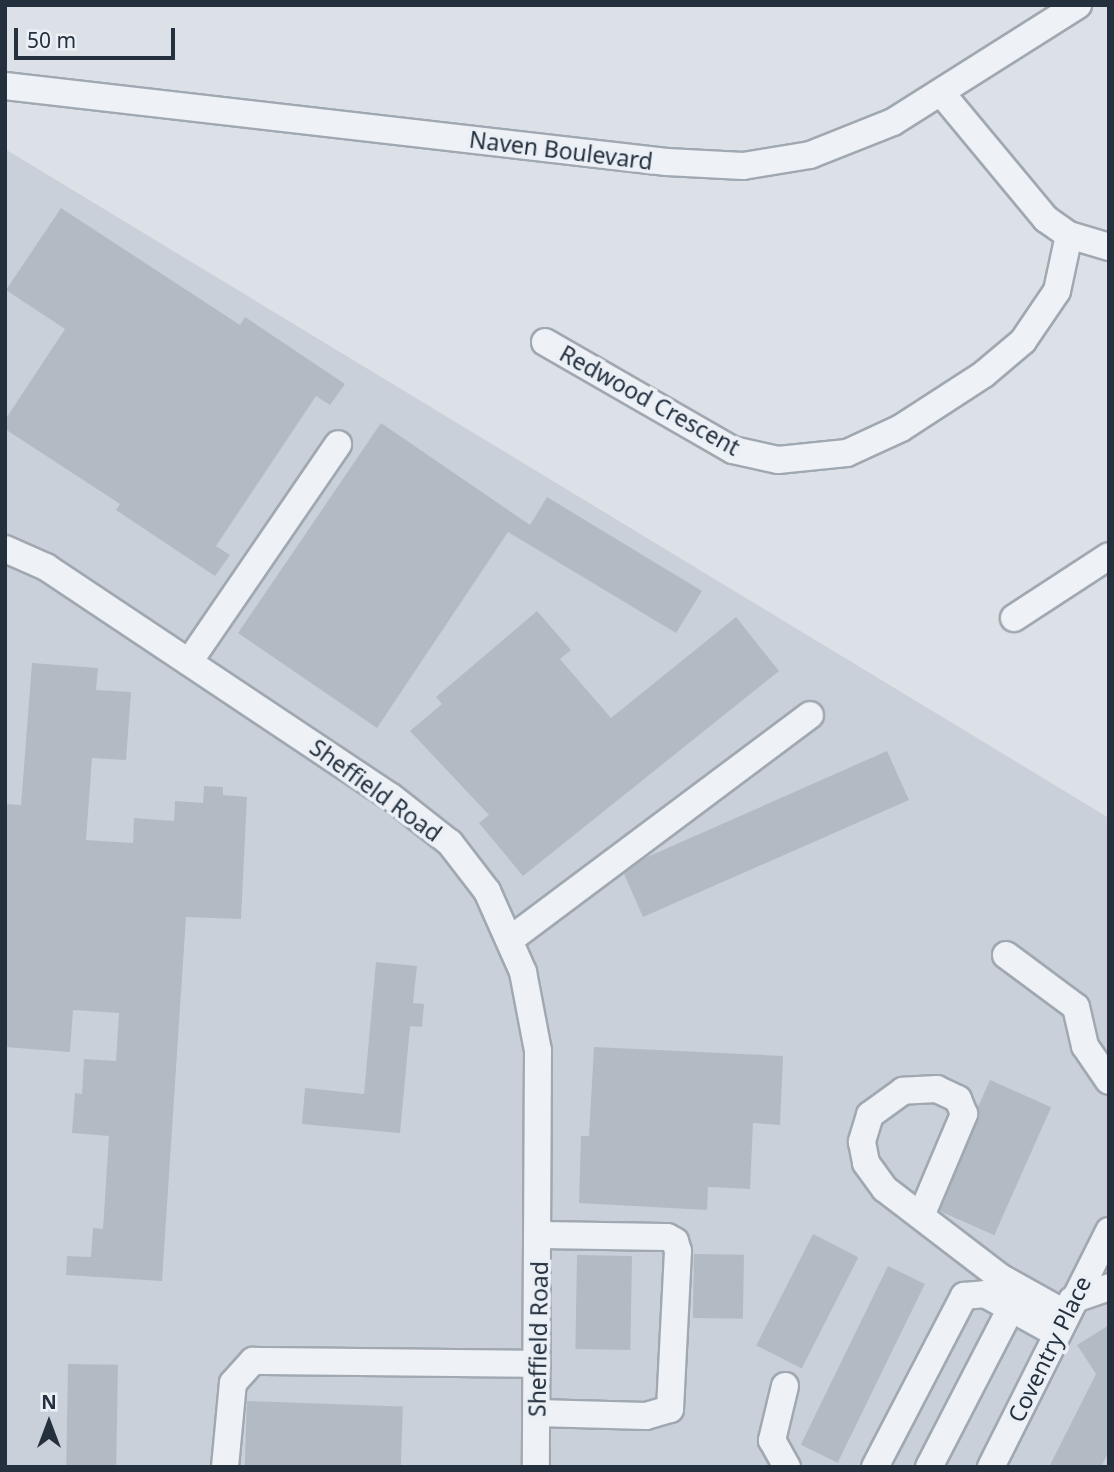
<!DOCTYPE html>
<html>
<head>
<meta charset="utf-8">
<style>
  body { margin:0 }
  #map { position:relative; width:1114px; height:1472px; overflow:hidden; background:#dbe1e7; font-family:"Noto Sans",sans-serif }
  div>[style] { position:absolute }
  .built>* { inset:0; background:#c9d0d9 }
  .building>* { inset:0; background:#b2bbc4; transform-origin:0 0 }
  .roads { filter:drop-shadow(2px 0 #a0a8b1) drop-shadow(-2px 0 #a0a8b1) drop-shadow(0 2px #a0a8b1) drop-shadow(0 -2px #a0a8b1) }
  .minor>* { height:26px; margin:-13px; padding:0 13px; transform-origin:13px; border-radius:13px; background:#eef1f5 }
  span { translate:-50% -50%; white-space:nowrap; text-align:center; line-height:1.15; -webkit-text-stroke:7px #eaf0f5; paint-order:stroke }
  .street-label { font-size:23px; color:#24303e }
  .frame { position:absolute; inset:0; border:7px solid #24303e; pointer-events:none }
  .north { position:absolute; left:14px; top:1388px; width:70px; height:70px; -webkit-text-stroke:5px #eaf0f5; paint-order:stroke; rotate:0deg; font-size:19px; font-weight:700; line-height:28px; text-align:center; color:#24303e }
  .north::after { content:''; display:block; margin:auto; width:24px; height:32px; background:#24303e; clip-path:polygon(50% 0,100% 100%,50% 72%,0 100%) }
  .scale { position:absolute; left:14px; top:28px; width:161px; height:32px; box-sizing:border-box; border:4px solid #24303e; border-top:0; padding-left:9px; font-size:21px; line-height:24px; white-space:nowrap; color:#24303e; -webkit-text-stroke:5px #eaf0f5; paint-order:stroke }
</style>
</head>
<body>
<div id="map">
  <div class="built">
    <div style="clip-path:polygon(5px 149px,1109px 818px,1109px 1467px,5px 1467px)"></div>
  </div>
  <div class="building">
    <div style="clip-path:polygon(61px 208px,240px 325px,245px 317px,345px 384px,330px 405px,316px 396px,216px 546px,230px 555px,215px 576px,116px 510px,120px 504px,5px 429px,5px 420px,65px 329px,6px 290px)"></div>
    <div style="clip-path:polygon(381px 423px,530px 525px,547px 497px,702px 591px,676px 633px,508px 532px,377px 728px,238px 633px)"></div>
    <div style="clip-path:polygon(537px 611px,571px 650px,560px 659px,611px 718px,736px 617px,779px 671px,523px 876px,479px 823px,489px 815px,410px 731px,442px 704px,436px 697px)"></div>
    <div style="clip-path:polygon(32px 663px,98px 668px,96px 690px,131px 692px,126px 760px,92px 758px,86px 840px,133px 843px,134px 818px,174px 821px,175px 801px,203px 803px,204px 786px,223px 787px,223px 795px,247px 797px,241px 919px,186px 917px,162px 1281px,66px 1275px,67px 1256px,91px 1257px,93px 1228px,103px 1229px,109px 1136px,72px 1133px,75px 1093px,82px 1094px,84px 1059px,116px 1061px,119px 1013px,73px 1010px,70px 1052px,5px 1047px,5px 804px,21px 805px)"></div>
    <div style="clip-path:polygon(887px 751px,909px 800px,643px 917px,624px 874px,645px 858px)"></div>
    <div style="clip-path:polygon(376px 962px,417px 966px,413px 1003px,424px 1004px,422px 1027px,410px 1026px,400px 1133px,302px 1124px,305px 1088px,364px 1094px)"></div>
    <div style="clip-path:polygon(594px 1047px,783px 1056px,780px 1125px,753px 1123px,750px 1189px,708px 1187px,707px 1210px,579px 1203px,581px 1136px,589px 1136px)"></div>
    <div style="left:990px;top:1080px;width:67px;height:140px;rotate:24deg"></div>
    <div style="left:813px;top:1234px;width:51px;height:125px;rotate:27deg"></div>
    <div style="left:694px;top:1254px;width:50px;height:64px;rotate:1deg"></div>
    <div style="left:577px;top:1255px;width:55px;height:94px;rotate:1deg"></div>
    <div style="left:888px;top:1266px;width:41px;height:199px;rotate:26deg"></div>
    <div style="clip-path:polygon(1109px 1325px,1109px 1451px,1101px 1467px,1049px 1467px,1096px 1374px,1077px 1345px)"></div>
    <div style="left:68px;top:1364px;width:50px;height:103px;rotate:1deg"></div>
    <div style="left:247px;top:1401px;width:156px;height:66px;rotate:2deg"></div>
  </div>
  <div class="roads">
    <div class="minor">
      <div style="left:5px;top:86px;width:666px;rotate:6.55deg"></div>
      <div style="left:667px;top:162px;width:76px;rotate:3deg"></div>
      <div style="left:743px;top:166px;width:68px;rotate:-9.3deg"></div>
      <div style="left:810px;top:155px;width:89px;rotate:-21.7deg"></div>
      <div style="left:893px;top:122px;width:219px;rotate:-32.3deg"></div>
      <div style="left:943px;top:95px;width:161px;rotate:50.3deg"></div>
      <div style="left:1046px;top:219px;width:28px;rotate:35deg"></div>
      <div style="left:1069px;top:235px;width:42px;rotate:16.7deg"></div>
      <div style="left:545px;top:342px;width:217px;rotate:29.9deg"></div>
      <div style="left:733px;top:450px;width:46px;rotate:12.5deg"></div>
      <div style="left:778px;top:460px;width:69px;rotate:-5.8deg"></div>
      <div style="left:847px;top:453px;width:60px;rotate:-24.8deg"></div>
      <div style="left:901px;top:428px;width:99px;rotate:-33deg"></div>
      <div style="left:984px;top:374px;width:51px;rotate:-40.2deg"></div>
      <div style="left:1023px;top:341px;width:60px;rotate:-55.8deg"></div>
      <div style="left:1057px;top:291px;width:57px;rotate:-77.9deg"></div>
      <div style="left:5px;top:549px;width:45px;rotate:23.7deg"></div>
      <div style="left:46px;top:567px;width:413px;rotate:33.7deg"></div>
      <div style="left:390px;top:796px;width:76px;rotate:38.1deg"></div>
      <div style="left:450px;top:843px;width:61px;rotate:52.4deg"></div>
      <div style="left:487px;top:891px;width:89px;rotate:66deg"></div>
      <div style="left:523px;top:972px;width:80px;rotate:79.2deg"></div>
      <div style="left:538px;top:1051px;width:416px;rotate:90.3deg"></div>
      <div style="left:1014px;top:618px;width:113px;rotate:-33.1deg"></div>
      <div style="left:189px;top:662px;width:264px;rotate:-55.6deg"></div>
      <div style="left:512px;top:938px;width:372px;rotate:-36.8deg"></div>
      <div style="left:1006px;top:955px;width:87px;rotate:36.6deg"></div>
      <div style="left:1076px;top:1007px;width:40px;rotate:77deg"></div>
      <div style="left:1085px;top:1046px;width:42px;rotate:55.6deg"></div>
      <div style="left:921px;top:1216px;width:111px;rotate:-67.1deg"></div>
      <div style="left:964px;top:1114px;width:16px;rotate:-112deg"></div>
      <div style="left:958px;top:1099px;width:23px;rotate:-155deg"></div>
      <div style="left:937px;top:1089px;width:34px;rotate:177deg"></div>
      <div style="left:903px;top:1091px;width:41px;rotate:144deg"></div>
      <div style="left:870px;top:1115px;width:28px;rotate:107deg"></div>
      <div style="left:862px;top:1142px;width:21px;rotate:79deg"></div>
      <div style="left:866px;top:1163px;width:32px;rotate:54deg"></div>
      <div style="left:885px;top:1189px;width:145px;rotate:37.4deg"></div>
      <div style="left:1000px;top:1277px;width:76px;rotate:29.3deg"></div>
      <div style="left:1072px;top:1300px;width:39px;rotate:-19deg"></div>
      <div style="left:785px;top:1386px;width:56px;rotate:103.5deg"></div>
      <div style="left:772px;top:1440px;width:31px;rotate:61deg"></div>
      <div style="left:537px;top:1413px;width:109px;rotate:1.6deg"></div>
      <div style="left:646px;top:1416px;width:25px;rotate:-16deg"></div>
      <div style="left:670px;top:1409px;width:158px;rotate:-87.1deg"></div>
      <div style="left:678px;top:1251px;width:10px;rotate:-107deg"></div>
      <div style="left:675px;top:1241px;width:9px;rotate:-153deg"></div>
      <div style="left:667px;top:1237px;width:127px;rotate:-179.1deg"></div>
      <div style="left:225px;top:1467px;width:84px;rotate:-84.6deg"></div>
      <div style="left:233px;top:1383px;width:30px;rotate:-48deg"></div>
      <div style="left:253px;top:1361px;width:284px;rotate:0.6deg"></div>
      <div style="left:875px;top:1467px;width:193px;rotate:-62.5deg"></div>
      <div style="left:964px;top:1296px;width:21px;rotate:-5deg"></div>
      <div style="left:985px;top:1294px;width:81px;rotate:28.8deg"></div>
      <div style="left:929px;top:1467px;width:179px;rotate:-62.7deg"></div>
      <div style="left:991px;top:1467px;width:264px;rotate:-63.4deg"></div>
    </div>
  </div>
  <div class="street-label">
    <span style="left:561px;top:150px;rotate:7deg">Naven Boulevard</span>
    <span style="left:650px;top:400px;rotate:29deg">Redwood Crescent</span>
    <span style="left:376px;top:790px;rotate:36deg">Sheffield Road</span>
    <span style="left:538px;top:1339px;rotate:-89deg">Sheffield Road</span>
    <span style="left:1049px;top:1349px;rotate:-64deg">Coventry Place</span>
  </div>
  <div class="frame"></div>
  <div class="north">N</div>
  <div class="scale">50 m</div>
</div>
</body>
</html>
